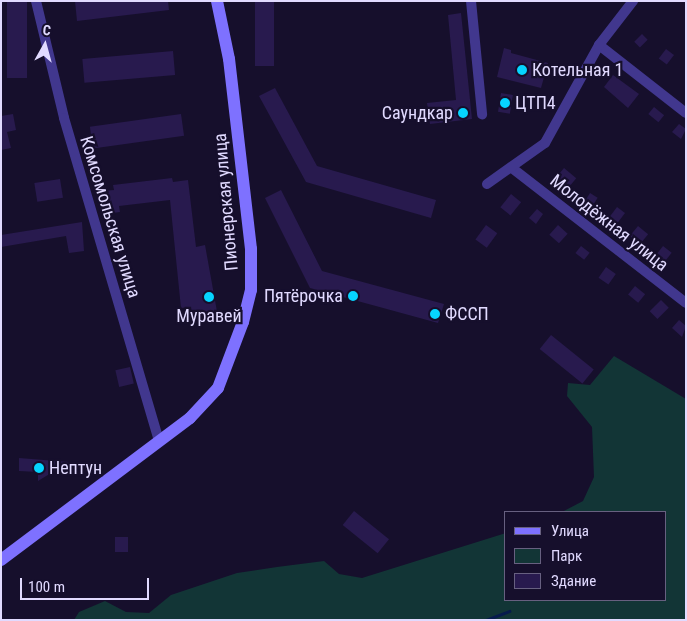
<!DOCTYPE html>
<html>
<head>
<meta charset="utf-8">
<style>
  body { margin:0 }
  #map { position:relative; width:687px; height:621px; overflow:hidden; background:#160f2c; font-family:"Roboto Condensed",sans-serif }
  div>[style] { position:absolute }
  .green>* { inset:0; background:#123536 }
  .stream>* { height:2.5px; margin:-1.25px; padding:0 1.25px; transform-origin:1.25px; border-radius:1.25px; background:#071b4d }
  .building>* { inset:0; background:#281a4e; transform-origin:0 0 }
  .minor>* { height:10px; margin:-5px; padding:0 5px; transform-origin:5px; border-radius:5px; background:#41378e }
  .secondary>* { height:12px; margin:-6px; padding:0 6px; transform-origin:6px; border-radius:6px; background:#7e71ff }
  .dots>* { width:14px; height:14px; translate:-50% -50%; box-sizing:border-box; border:2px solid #160f2c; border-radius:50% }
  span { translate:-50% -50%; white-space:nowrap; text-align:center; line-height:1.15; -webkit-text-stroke:4.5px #160f2c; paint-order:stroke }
  .poi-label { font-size:18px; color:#e1daff }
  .left { translate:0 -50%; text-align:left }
  .right { translate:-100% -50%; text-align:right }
  .street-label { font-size:18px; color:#e1daff }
  .frame { position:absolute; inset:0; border:2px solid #e1daff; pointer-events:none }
  .legend { position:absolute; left:504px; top:511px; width:162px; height:90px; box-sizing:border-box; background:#160f2c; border:1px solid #676080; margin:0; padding:6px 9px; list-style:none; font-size:15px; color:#e1daff }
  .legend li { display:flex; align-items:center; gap:10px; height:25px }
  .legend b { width:25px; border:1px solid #676080 }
  .north { position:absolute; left:20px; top:20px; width:50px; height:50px; -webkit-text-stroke:4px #160f2c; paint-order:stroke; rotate:7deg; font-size:14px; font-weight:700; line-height:20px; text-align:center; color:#e1daff }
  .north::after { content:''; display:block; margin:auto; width:18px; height:22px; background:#e1daff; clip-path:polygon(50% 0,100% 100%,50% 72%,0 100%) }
  .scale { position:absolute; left:20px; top:578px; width:129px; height:22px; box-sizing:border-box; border:2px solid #e1daff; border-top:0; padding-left:6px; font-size:15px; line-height:18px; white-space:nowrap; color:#e1daff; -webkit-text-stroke:4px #160f2c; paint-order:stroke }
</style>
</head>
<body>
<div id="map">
  <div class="green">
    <div style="clip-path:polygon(614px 356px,686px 399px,686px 620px,74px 620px,79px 612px,105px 601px,126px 612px,149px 613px,171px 595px,237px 573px,277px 567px,324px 561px,339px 574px,362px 578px,506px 533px,506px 600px,666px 600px,666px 512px,562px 512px,583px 501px,594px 477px,592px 427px,567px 396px,568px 383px,590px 385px)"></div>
  </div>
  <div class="stream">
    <div style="left:486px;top:620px;width:25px;rotate:-21deg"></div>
  </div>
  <div class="building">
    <div style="left:7px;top:1px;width:20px;height:77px"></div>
    <div style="clip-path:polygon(75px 1px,168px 1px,169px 10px,77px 21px)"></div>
    <div style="left:255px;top:1px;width:19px;height:65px"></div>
    <div style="clip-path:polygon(461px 13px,472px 119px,430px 124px,427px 103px,456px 100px,448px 15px)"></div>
    <div style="left:642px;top:34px;width:8px;height:11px;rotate:45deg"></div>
    <div style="clip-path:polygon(504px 48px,511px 50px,511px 53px,548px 63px,541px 88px,497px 77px)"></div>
    <div style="left:666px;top:49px;width:10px;height:12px;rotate:37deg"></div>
    <div style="left:173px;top:51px;width:24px;height:91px;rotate:85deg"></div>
    <div style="clip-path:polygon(613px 75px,639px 94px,628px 108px,604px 87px)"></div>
    <div style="clip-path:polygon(275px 88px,317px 166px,436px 200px,431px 218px,306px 182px,259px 96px)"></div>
    <div style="left:501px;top:93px;width:12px;height:19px;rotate:9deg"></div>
    <div style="left:654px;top:107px;width:13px;height:9px;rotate:39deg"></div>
    <div style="clip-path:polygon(13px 114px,16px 130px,7px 132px,11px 148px,1px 150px,1px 116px)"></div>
    <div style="left:181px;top:114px;width:22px;height:92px;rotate:82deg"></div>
    <div style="clip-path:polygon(679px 124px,686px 129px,681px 139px,672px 132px)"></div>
    <div style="left:564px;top:168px;width:16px;height:12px;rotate:40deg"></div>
    <div style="clip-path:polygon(172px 178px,173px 182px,188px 180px,196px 247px,205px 245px,218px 317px,193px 320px,191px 307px,181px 308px,170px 200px,119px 206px,120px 212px,104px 214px,102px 191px,114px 190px,113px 185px)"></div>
    <div style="left:60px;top:179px;width:19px;height:26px;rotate:81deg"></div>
    <div style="clip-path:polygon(281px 190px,322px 271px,444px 304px,438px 323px,310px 288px,265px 198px)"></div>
    <div style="left:590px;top:193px;width:9px;height:10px;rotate:32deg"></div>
    <div style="left:511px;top:194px;width:13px;height:17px;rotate:39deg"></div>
    <div style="left:617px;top:207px;width:10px;height:15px;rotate:37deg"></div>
    <div style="clip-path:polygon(537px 209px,543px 214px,536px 224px,529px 218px)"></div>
    <div style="clip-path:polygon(82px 222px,84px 251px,69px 253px,66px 236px,1px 247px,1px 235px)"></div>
    <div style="left:486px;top:225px;width:14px;height:18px;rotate:36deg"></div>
    <div style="left:558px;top:225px;width:13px;height:13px;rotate:42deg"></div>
    <div style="left:638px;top:226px;width:13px;height:13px;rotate:39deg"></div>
    <div style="left:581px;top:246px;width:11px;height:9px;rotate:38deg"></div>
    <div style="left:663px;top:246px;width:11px;height:12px;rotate:38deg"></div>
    <div style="left:606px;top:267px;width:12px;height:13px;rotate:35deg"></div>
    <div style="left:635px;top:286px;width:13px;height:11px;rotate:39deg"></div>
    <div style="left:661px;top:300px;width:11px;height:16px;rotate:45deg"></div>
    <div style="clip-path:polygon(679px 320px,686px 326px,682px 337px,672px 328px)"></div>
    <div style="left:551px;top:335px;width:55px;height:18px;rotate:39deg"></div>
    <div style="left:130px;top:367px;width:17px;height:15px;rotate:77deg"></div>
    <div style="clip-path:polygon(19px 458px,69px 462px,38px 481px,38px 472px,19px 471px)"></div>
    <div style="left:354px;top:511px;width:45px;height:18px;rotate:39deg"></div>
    <div style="left:115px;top:537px;width:13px;height:15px"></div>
  </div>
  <div class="minor">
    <div style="left:36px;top:1px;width:120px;rotate:76.5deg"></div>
    <div style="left:64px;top:118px;width:337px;rotate:73.6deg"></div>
    <div style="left:471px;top:1px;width:114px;rotate:84.4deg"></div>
    <div style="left:599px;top:45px;width:110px;rotate:38deg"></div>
    <div style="left:512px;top:168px;width:220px;rotate:37.8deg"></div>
    <div style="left:487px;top:184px;width:71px;rotate:-35.3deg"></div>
    <div style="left:545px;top:143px;width:112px;rotate:-61.1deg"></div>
    <div style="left:599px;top:45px;width:56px;rotate:-52.3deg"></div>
  </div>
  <div class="secondary">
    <div style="left:1px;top:560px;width:236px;rotate:-36.9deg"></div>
    <div style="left:190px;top:418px;width:41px;rotate:-47deg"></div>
    <div style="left:218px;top:388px;width:71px;rotate:-69.3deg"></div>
    <div style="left:243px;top:322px;width:33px;rotate:-76deg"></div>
    <div style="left:251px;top:290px;width:41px;rotate:-90deg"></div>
    <div style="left:251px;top:249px;width:191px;rotate:-96.6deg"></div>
    <div style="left:229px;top:59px;width:59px;rotate:-101.7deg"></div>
  </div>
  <div class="dots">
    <div style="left:522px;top:70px;background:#06d4ff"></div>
    <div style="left:505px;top:103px;background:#06d4ff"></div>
    <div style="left:463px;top:113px;background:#06d4ff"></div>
    <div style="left:353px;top:296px;background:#06d4ff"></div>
    <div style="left:209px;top:297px;background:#06d4ff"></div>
    <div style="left:435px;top:314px;background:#06d4ff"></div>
    <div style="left:39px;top:468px;background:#06d4ff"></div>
  </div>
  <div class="poi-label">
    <span class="left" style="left:532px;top:70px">Котельная 1</span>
    <span class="left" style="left:515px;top:103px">ЦТП4</span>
    <span class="right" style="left:453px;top:113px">Саундкар</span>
    <span class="right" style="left:343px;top:296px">Пятёрочка</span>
    <span class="left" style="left:445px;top:314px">ФССП</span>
    <span style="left:209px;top:316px">Муравей</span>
    <span class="left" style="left:49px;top:468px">Нептун</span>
  </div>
  <div class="street-label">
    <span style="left:226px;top:202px;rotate:-95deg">Пионерская улица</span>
    <span style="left:110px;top:217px;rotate:73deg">Комсомольская улица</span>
    <span style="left:609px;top:223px;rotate:38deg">Молодёжная улица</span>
  </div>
  <div class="frame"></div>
  <ul class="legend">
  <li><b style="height:6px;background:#7e71ff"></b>Улица</li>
  <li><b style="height:14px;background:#123536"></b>Парк</li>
  <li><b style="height:14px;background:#281a4e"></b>Здание</li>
  </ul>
  <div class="north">С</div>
  <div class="scale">100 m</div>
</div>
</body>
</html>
